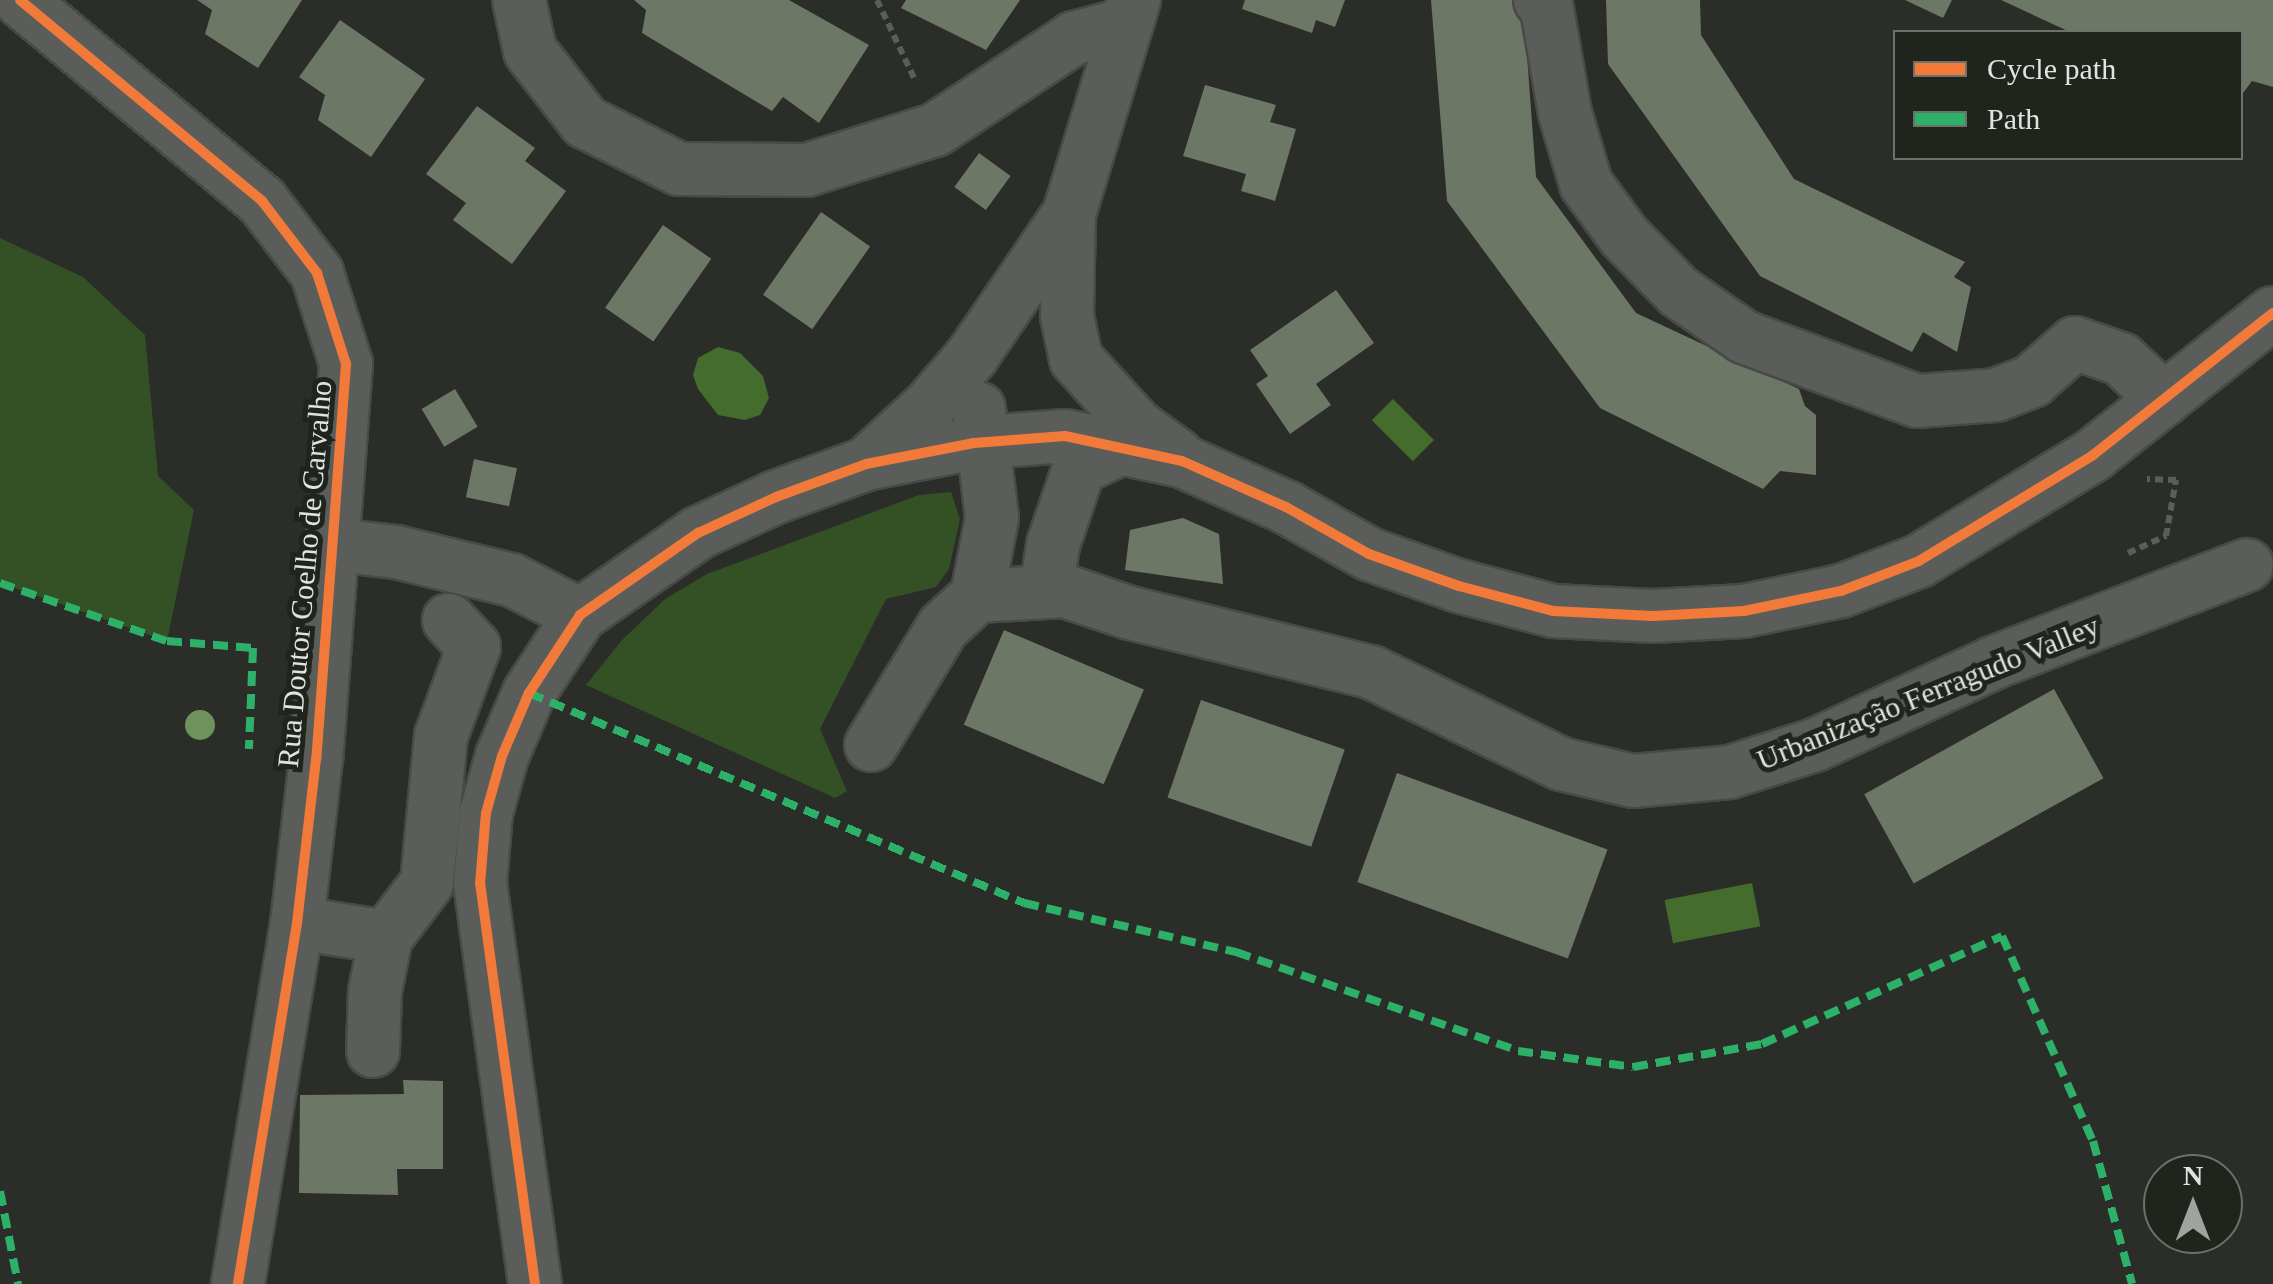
<!DOCTYPE html>
<html>
<head>
<meta charset="utf-8">
<style>
  body { margin:0 }
  #map { position:relative; width:2273px; height:1284px; overflow:hidden; background:#2a2d28; font-family:"Times New Roman",serif }
  div>[style] { position:absolute }
  .green>* { inset:0; background:#345025 }
  .water>* { inset:0; background:#446c2d; transform-origin:0 0 }
  .building>* { inset:0; background:#6c7766; transform-origin:0 0 }
  .path>* { height:6px; margin-top:-3px; transform-origin:0; background:repeating-linear-gradient(90deg,#5b5d5a 0 8px,transparent 0 13px) }
  .roads { filter:drop-shadow(2px 0 #484a47) drop-shadow(-2px 0 #484a47) drop-shadow(0 2px #484a47) drop-shadow(0 -2px #484a47) }
  .minor>* { height:52px; margin:-26px; padding:0 26px; transform-origin:26px; border-radius:26px; background:#5a5d59 }
  .quiet>* { height:8px; margin-top:-4px; transform-origin:0; background:repeating-linear-gradient(90deg,#2db169 0 15px,transparent 0 23px) }
  .cycleway>* { height:10px; margin:-5px; padding:0 5px; transform-origin:5px; border-radius:5px; background:#f17a3a }
  .trees>* { width:30px; height:30px; margin:-15px; border-radius:50%; background:#6f925c }
  span { translate:-50% -50%; white-space:nowrap; text-align:center; line-height:1.15; -webkit-text-stroke:10px #1f251d; paint-order:stroke }
  .street-label { font-size:30px; color:#e0e3de }
  .legend { position:absolute; left:1893px; top:30px; width:350px; height:130px; box-sizing:border-box; background:#1f251d; border:2px solid #6c716a; margin:0; padding:12px 18px; list-style:none; font-size:30px; color:#e0e3de }
  .legend li { display:flex; align-items:center; gap:20px; height:50px }
  .legend b { width:50px; border:2px solid #6c716a }
  .north { position:absolute; left:2143px; top:1154px; width:100px; height:100px; box-sizing:border-box; background:#1f251d; border:2px solid #6c716a; border-radius:50%; rotate:0deg; font-size:28px; font-weight:700; line-height:40px; text-align:center; color:#e0e3de }
  .north::after { content:''; display:block; margin:auto; width:35px; height:45px; background:#a0a39e; clip-path:polygon(50% 0,100% 100%,50% 72%,0 100%) }
</style>
</head>
<body>
<div id="map">
  <div class="green">
    <div style="clip-path:polygon(0 238px,83px 277px,145px 335px,158px 476px,194px 510px,167px 641px,0 583px)"></div>
    <div style="clip-path:polygon(951px 492px,960px 519px,949px 569px,936px 587px,886px 599px,820px 729px,847px 791px,835px 798px,586px 685px,622px 640px,665px 599px,707px 574px,919px 495px)"></div>
  </div>
  <div class="water">
    <div style="clip-path:polygon(718px 347px,740px 353px,763px 376px,769px 398px,760px 415px,745px 420px,718px 415px,698px 389px,693px 375px,698px 358px)"></div>
    <div style="left:1393px;top:399px;width:58px;height:30px;rotate:45deg"></div>
    <div style="left:1752px;top:883px;width:44px;height:89px;rotate:79deg"></div>
  </div>
  <div class="building">
    <div style="clip-path:polygon(197px 0,302px 0,258px 68px,205px 34px,212px 10px)"></div>
    <div style="clip-path:polygon(634px 0,789px 0,869px 45px,819px 123px,783px 97px,772px 111px,642px 33px,646px 10px)"></div>
    <div style="clip-path:polygon(906px 0,1020px 0,986px 50px,901px 8px)"></div>
    <div style="clip-path:polygon(1245px 0,1345px 0,1335px 27px,1316px 20px,1312px 33px,1242px 9px)"></div>
    <div style="clip-path:polygon(1431px 0,1523px 0,1536px 177px,1636px 313px,1799px 389px,1805px 406px,1816px 415px,1816px 475px,1780px 471px,1763px 489px,1600px 408px,1447px 201px)"></div>
    <div style="clip-path:polygon(1606px 0,1700px 0,1701px 35px,1794px 179px,1965px 262px,1954px 277px,1971px 287px,1957px 352px,1923px 332px,1912px 352px,1760px 276px,1608px 64px)"></div>
    <div style="clip-path:polygon(1905px 0,1952px 0,1943px 18px)"></div>
    <div style="clip-path:polygon(2001px 0,2273px 0,2273px 87px,2252px 81px,2240px 97px,2240px 32px,2070px 32px)"></div>
    <div style="clip-path:polygon(340px 20px,425px 79px,371px 157px,318px 120px,325px 95px,299px 77px)"></div>
    <div style="clip-path:polygon(1205px 85px,1276px 105px,1270px 122px,1296px 129px,1275px 201px,1241px 191px,1246px 174px,1183px 156px)"></div>
    <div style="clip-path:polygon(477px 106px,535px 148px,525px 161px,566px 191px,512px 264px,453px 220px,466px 203px,426px 174px)"></div>
    <div style="left:979px;top:153px;width:39px;height:42px;rotate:36deg"></div>
    <div style="left:821px;top:212px;width:60px;height:101px;rotate:35deg"></div>
    <div style="left:663px;top:225px;width:59px;height:101px;rotate:35deg"></div>
    <div style="clip-path:polygon(1336px 290px,1374px 343px,1316px 384px,1331px 405px,1290px 434px,1256px 384px,1268px 376px,1250px 350px)"></div>
    <div style="left:455px;top:389px;width:44px;height:39px;rotate:59deg"></div>
    <div style="left:474px;top:459px;width:44px;height:39px;rotate:12deg"></div>
    <div style="clip-path:polygon(1183px 518px,1219px 534px,1223px 584px,1125px 570px,1130px 530px)"></div>
    <div style="left:1004px;top:630px;width:152px;height:103px;rotate:23deg"></div>
    <div style="left:2054px;top:689px;width:102px;height:217px;rotate:61deg"></div>
    <div style="left:1201px;top:700px;width:152px;height:103px;rotate:19deg"></div>
    <div style="left:1397px;top:773px;width:224px;height:116px;rotate:20deg"></div>
    <div style="clip-path:polygon(403px 1080px,443px 1081px,443px 1169px,397px 1169px,398px 1195px,299px 1193px,300px 1095px,404px 1094px)"></div>
  </div>
  <div class="path">
    <div style="left:877px;top:0;width:89px;rotate:64.6deg"></div>
    <div style="left:2128px;top:553px;width:42px;rotate:-24.1deg"></div>
    <div style="left:2166px;top:536px;width:57px;rotate:-79.9deg"></div>
    <div style="left:2176px;top:480px;width:29px;rotate:-178deg"></div>
  </div>
  <div class="roads">
    <div class="minor">
      <div style="left:20px;top:0;width:315px;rotate:39.7deg"></div>
      <div style="left:262px;top:201px;width:91px;rotate:52.6deg"></div>
      <div style="left:317px;top:273px;width:96px;rotate:72.3deg"></div>
      <div style="left:346px;top:364px;width:396px;rotate:94.3deg"></div>
      <div style="left:316px;top:759px;width:165px;rotate:96.6deg"></div>
      <div style="left:297px;top:923px;width:366px;rotate:99.3deg"></div>
      <div style="left:519px;top:0;width:52px;rotate:77.8deg"></div>
      <div style="left:530px;top:51px;width:90px;rotate:52.2deg"></div>
      <div style="left:585px;top:122px;width:105px;rotate:26.6deg"></div>
      <div style="left:679px;top:169px;width:128px;rotate:0.4deg"></div>
      <div style="left:807px;top:170px;width:134px;rotate:-17.4deg"></div>
      <div style="left:935px;top:130px;width:167px;rotate:-33.5deg"></div>
      <div style="left:1074px;top:38px;width:52px;rotate:-14.6deg"></div>
      <div style="left:1134px;top:0;width:224px;rotate:106.9deg"></div>
      <div style="left:1069px;top:214px;width:102px;rotate:91.1deg"></div>
      <div style="left:1067px;top:316px;width:44px;rotate:78.2deg"></div>
      <div style="left:1076px;top:359px;width:91px;rotate:47.7deg"></div>
      <div style="left:1137px;top:426px;width:49px;rotate:35.9deg"></div>
      <div style="left:1540px;top:0;width:11px;rotate:52deg"></div>
      <div style="left:1547px;top:9px;width:106px;rotate:80.2deg"></div>
      <div style="left:1565px;top:113px;width:74px;rotate:73.5deg"></div>
      <div style="left:1586px;top:184px;width:64px;rotate:53.8deg"></div>
      <div style="left:1624px;top:236px;width:78px;rotate:45.5deg"></div>
      <div style="left:1679px;top:292px;width:79px;rotate:34.7deg"></div>
      <div style="left:1744px;top:337px;width:184px;rotate:20.3deg"></div>
      <div style="left:1917px;top:401px;width:79px;rotate:-4.3deg"></div>
      <div style="left:1996px;top:395px;width:39px;rotate:-21deg"></div>
      <div style="left:2032px;top:381px;width:57px;rotate:-41.5deg"></div>
      <div style="left:2075px;top:343px;width:49px;rotate:19.2deg"></div>
      <div style="left:2121px;top:359px;width:59px;rotate:42.9deg"></div>
      <div style="left:866px;top:464px;width:88px;rotate:-42.7deg"></div>
      <div style="left:931px;top:404px;width:63px;rotate:-49.5deg"></div>
      <div style="left:972px;top:356px;width:172px;rotate:-55.7deg"></div>
      <div style="left:334px;top:545px;width:62px;rotate:6.4deg"></div>
      <div style="left:396px;top:552px;width:119px;rotate:13.6deg"></div>
      <div style="left:512px;top:580px;width:76px;rotate:27.2deg"></div>
      <div style="left:1046px;top:592px;width:48px;rotate:-81.5deg"></div>
      <div style="left:1053px;top:545px;width:81px;rotate:-71.3deg"></div>
      <div style="left:1079px;top:468px;width:45px;rotate:-24.9deg"></div>
      <div style="left:977px;top:596px;width:79px;rotate:-79.1deg"></div>
      <div style="left:992px;top:518px;width:110px;rotate:-96.8deg"></div>
      <div style="left:871px;top:745px;width:138px;rotate:-58.6deg"></div>
      <div style="left:943px;top:627px;width:46px;rotate:-42.4deg"></div>
      <div style="left:977px;top:596px;width:88px;rotate:-3.3deg"></div>
      <div style="left:1065px;top:591px;width:69px;rotate:18.7deg"></div>
      <div style="left:1130px;top:613px;width:248px;rotate:13.8deg"></div>
      <div style="left:1371px;top:672px;width:211px;rotate:25.8deg"></div>
      <div style="left:1561px;top:764px;width:74px;rotate:13.3deg"></div>
      <div style="left:1633px;top:781px;width:97px;rotate:-5.3deg"></div>
      <div style="left:1730px;top:772px;width:89px;rotate:-17.6deg"></div>
      <div style="left:1815px;top:745px;width:196px;rotate:-24.7deg"></div>
      <div style="left:1993px;top:663px;width:272px;rotate:-21.1deg"></div>
      <div style="left:297px;top:923px;width:90px;rotate:8.9deg"></div>
      <div style="left:373px;top:1051px;width:60px;rotate:-88.1deg"></div>
      <div style="left:375px;top:991px;width:55px;rotate:-78.5deg"></div>
      <div style="left:386px;top:937px;width:68px;rotate:-52.8deg"></div>
      <div style="left:427px;top:883px;width:148px;rotate:-84.6deg"></div>
      <div style="left:441px;top:736px;width:95px;rotate:-69.7deg"></div>
      <div style="left:474px;top:647px;width:37px;rotate:-133deg"></div>
      <div style="left:535px;top:1284px;width:404px;rotate:-97.8deg"></div>
      <div style="left:480px;top:884px;width:71px;rotate:-85.2deg"></div>
      <div style="left:486px;top:813px;width:59px;rotate:-74.3deg"></div>
      <div style="left:502px;top:756px;width:69px;rotate:-66.8deg"></div>
      <div style="left:529px;top:693px;width:93px;rotate:-56.8deg"></div>
      <div style="left:580px;top:615px;width:144px;rotate:-34.8deg"></div>
      <div style="left:698px;top:533px;width:86px;rotate:-24.8deg"></div>
      <div style="left:776px;top:497px;width:96px;rotate:-20.1deg"></div>
      <div style="left:866px;top:464px;width:110px;rotate:-11deg"></div>
      <div style="left:974px;top:443px;width:91px;rotate:-4.4deg"></div>
      <div style="left:1065px;top:436px;width:120px;rotate:12.1deg"></div>
      <div style="left:1182px;top:461px;width:114px;rotate:23.9deg"></div>
      <div style="left:1286px;top:507px;width:95px;rotate:29.5deg"></div>
      <div style="left:1369px;top:554px;width:96px;rotate:19.6deg"></div>
      <div style="left:1459px;top:586px;width:97px;rotate:14.9deg"></div>
      <div style="left:1553px;top:611px;width:100px;rotate:2.9deg"></div>
      <div style="left:1653px;top:616px;width:91px;rotate:-3.1deg"></div>
      <div style="left:1744px;top:611px;width:99px;rotate:-11.7deg"></div>
      <div style="left:1841px;top:591px;width:84px;rotate:-21deg"></div>
      <div style="left:1919px;top:561px;width:204px;rotate:-31.3deg"></div>
      <div style="left:2093px;top:455px;width:229px;rotate:-38.3deg"></div>
    </div>
  </div>
  <div class="quiet">
    <div style="left:0;top:583px;width:177px;rotate:19.2deg"></div>
    <div style="left:167px;top:641px;width:86px;rotate:4.7deg"></div>
    <div style="left:253px;top:648px;width:101px;rotate:92.3deg"></div>
    <div style="left:529px;top:693px;width:538px;rotate:22.99deg"></div>
    <div style="left:1024px;top:903px;width:218px;rotate:13deg"></div>
    <div style="left:1236px;top:952px;width:299px;rotate:19.3deg"></div>
    <div style="left:1518px;top:1051px;width:116px;rotate:7.9deg"></div>
    <div style="left:1633px;top:1067px;width:131px;rotate:-10.1deg"></div>
    <div style="left:1762px;top:1044px;width:263px;rotate:-24.2deg"></div>
    <div style="left:2002px;top:936px;width:224px;rotate:66.1deg"></div>
    <div style="left:2093px;top:1141px;width:148px;rotate:74.7deg"></div>
    <div style="left:0;top:1191px;width:95px;rotate:79deg"></div>
  </div>
  <div class="cycleway">
    <div style="left:20px;top:0;width:315px;rotate:39.7deg"></div>
    <div style="left:262px;top:201px;width:91px;rotate:52.6deg"></div>
    <div style="left:317px;top:273px;width:96px;rotate:72.3deg"></div>
    <div style="left:346px;top:364px;width:396px;rotate:94.3deg"></div>
    <div style="left:316px;top:759px;width:165px;rotate:96.6deg"></div>
    <div style="left:297px;top:923px;width:366px;rotate:99.3deg"></div>
    <div style="left:535px;top:1284px;width:404px;rotate:-97.8deg"></div>
    <div style="left:480px;top:884px;width:71px;rotate:-85.2deg"></div>
    <div style="left:486px;top:813px;width:59px;rotate:-74.3deg"></div>
    <div style="left:502px;top:756px;width:69px;rotate:-66.8deg"></div>
    <div style="left:529px;top:693px;width:93px;rotate:-56.8deg"></div>
    <div style="left:580px;top:615px;width:144px;rotate:-34.8deg"></div>
    <div style="left:698px;top:533px;width:86px;rotate:-24.8deg"></div>
    <div style="left:776px;top:497px;width:96px;rotate:-20.1deg"></div>
    <div style="left:866px;top:464px;width:110px;rotate:-11deg"></div>
    <div style="left:974px;top:443px;width:91px;rotate:-4.4deg"></div>
    <div style="left:1065px;top:436px;width:120px;rotate:12.1deg"></div>
    <div style="left:1182px;top:461px;width:114px;rotate:23.9deg"></div>
    <div style="left:1286px;top:507px;width:95px;rotate:29.5deg"></div>
    <div style="left:1369px;top:554px;width:96px;rotate:19.6deg"></div>
    <div style="left:1459px;top:586px;width:97px;rotate:14.9deg"></div>
    <div style="left:1553px;top:611px;width:100px;rotate:2.9deg"></div>
    <div style="left:1653px;top:616px;width:91px;rotate:-3.1deg"></div>
    <div style="left:1744px;top:611px;width:99px;rotate:-11.7deg"></div>
    <div style="left:1841px;top:591px;width:84px;rotate:-21deg"></div>
    <div style="left:1919px;top:561px;width:204px;rotate:-31.3deg"></div>
    <div style="left:2093px;top:455px;width:229px;rotate:-38.3deg"></div>
  </div>
  <div class="trees">
    <div style="left:200px;top:725px"></div>
  </div>
  <div class="street-label">
    <span style="left:305px;top:574px;rotate:-85deg">Rua Doutor Coelho de Carvalho</span>
    <span style="left:1928px;top:693px;rotate:-22deg">Urbanização Ferragudo Valley</span>
  </div>
  <ul class="legend">
  <li><b style="height:12px;background:#f17a3a"></b>Cycle path</li>
  <li><b style="height:12px;background:#2db169"></b>Path</li>
  </ul>
  <div class="north">N</div>
</div>
</body>
</html>
